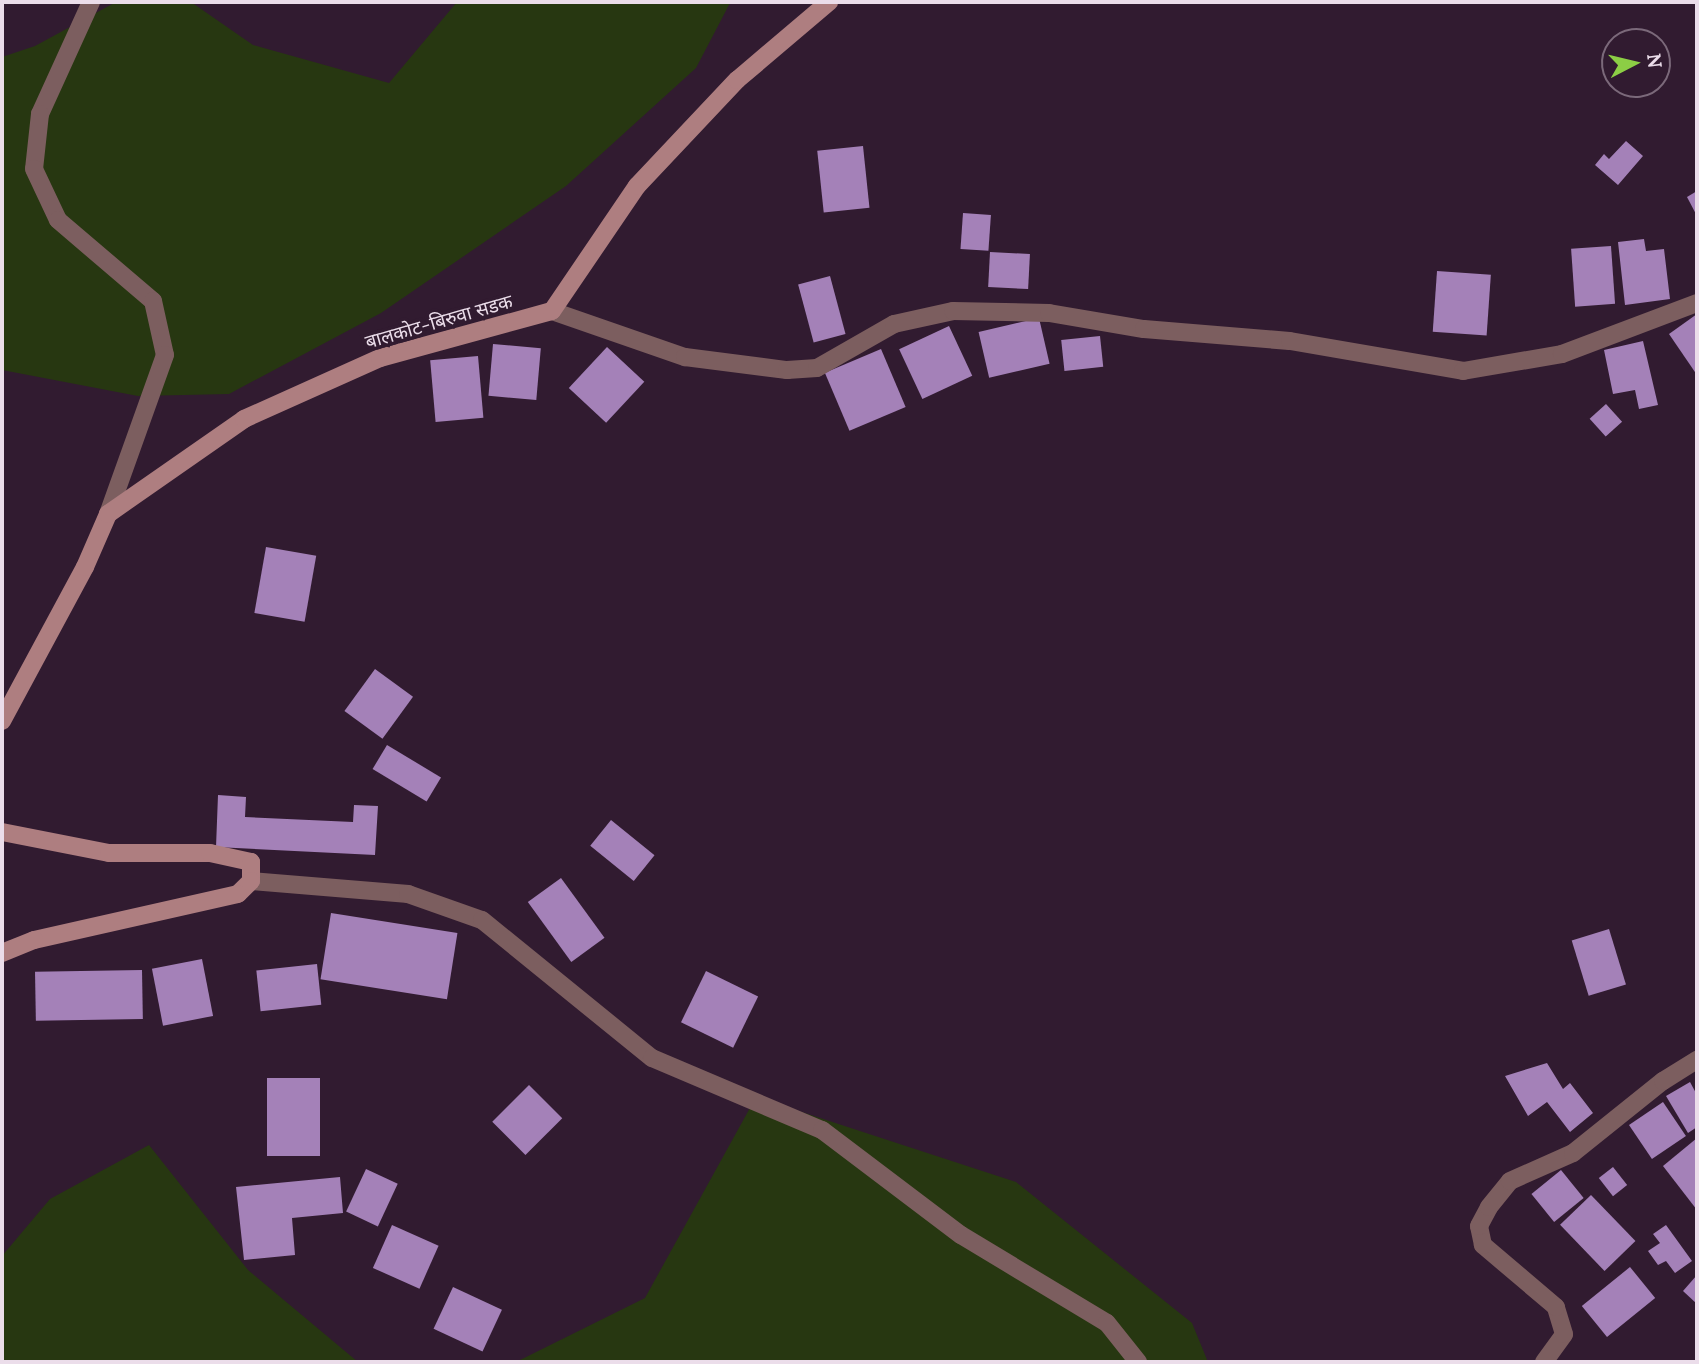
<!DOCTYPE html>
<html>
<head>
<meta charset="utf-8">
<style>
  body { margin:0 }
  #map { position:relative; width:1699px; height:1364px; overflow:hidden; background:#311b30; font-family:Lora,"Noto Sans Devanagari",serif }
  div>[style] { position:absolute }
  .green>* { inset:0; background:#273711 }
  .building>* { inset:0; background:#a481b8; transform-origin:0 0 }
  .street>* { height:18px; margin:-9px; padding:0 9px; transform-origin:9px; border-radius:9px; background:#7c5e5f }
  .secondary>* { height:18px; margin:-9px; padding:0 9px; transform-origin:9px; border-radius:9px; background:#ae7e80 }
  span { translate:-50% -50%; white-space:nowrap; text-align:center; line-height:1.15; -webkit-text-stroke:7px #311b30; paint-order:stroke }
  .street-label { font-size:19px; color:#ebddea }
  .frame { position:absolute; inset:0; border:4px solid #ebddea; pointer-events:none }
  .north { position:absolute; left:1601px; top:28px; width:70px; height:70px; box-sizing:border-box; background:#311b30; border:2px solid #7b697a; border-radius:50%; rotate:83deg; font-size:19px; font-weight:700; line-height:28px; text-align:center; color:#ebddea }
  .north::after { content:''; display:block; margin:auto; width:24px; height:32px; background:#8cce45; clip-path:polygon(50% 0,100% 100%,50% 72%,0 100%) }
</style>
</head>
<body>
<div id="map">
  <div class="green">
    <div style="clip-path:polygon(116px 2px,191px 2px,253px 45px,389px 83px,457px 2px,730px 3px,696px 68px,566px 186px,381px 313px,229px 394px,138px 396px,2px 370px,2px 57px,35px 46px)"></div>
    <div style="clip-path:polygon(756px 1097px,1016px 1182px,1192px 1323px,1208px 1362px,516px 1362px,645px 1298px)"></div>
    <div style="clip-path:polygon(149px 1145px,248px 1270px,358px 1362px,2px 1362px,2px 1256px,50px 1199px)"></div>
  </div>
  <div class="building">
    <div style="clip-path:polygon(1626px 141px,1643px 156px,1618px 185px,1595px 165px,1604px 154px,1609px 159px)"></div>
    <div style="left:863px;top:146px;width:62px;height:46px;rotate:84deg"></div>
    <div style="clip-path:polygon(1697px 191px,1697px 216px,1687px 197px)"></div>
    <div style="left:963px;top:213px;width:28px;height:36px;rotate:4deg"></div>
    <div style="clip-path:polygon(1644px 239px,1646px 251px,1664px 249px,1670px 299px,1625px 305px,1618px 242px)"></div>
    <div style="left:1611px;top:246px;width:58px;height:40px;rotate:86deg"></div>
    <div style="left:990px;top:252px;width:40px;height:35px;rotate:3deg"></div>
    <div style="left:1437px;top:271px;width:54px;height:61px;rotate:4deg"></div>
    <div style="left:830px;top:276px;width:60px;height:33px;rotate:75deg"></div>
    <div style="clip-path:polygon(1697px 314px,1697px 375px,1669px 334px)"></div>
    <div style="left:1039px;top:318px;width:47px;height:62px;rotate:77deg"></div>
    <div style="left:949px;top:326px;width:55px;height:55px;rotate:65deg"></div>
    <div style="left:1100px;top:336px;width:31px;height:39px;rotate:84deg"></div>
    <div style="clip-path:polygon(1643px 341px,1658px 405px,1639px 409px,1635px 390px,1613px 394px,1604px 350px)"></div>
    <div style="left:493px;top:344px;width:48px;height:52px;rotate:5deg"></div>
    <div style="left:607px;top:347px;width:51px;height:56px;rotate:43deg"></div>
    <div style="left:881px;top:349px;width:63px;height:61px;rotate:67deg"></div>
    <div style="left:478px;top:356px;width:62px;height:48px;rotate:85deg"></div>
    <div style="left:1606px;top:404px;width:24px;height:22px;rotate:48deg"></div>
    <div style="left:266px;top:547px;width:51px;height:67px;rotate:10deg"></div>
    <div style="left:375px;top:669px;width:47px;height:52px;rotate:36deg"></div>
    <div style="left:387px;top:745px;width:63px;height:28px;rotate:31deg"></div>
    <div style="clip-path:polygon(218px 795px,246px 797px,245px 817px,353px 822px,354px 805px,378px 806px,375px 855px,216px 847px)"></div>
    <div style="left:611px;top:820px;width:56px;height:33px;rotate:39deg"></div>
    <div style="left:561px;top:878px;width:74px;height:41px;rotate:54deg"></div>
    <div style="left:331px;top:913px;width:128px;height:67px;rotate:9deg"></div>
    <div style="left:1609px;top:929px;width:58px;height:39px;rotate:73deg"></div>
    <div style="left:202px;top:959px;width:58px;height:51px;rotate:79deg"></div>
    <div style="left:317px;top:964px;width:41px;height:61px;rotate:84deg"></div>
    <div style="left:142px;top:970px;width:49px;height:107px;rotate:89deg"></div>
    <div style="left:706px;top:971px;width:58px;height:57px;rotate:26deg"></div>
    <div style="clip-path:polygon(1547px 1063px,1563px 1089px,1570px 1083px,1593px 1113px,1570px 1132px,1547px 1102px,1528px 1116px,1505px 1076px)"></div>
    <div style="left:320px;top:1078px;width:78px;height:53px;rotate:90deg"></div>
    <div style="clip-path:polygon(1690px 1082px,1697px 1095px,1697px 1127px,1688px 1133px,1666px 1096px)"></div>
    <div style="left:529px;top:1085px;width:47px;height:52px;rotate:45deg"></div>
    <div style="left:1663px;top:1102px;width:41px;height:41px;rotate:56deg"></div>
    <div style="clip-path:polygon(1697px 1138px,1697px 1210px,1663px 1166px)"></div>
    <div style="left:1613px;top:1167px;width:23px;height:18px;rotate:52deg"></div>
    <div style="left:366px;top:1169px;width:35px;height:47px;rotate:25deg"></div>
    <div style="left:1561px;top:1170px;width:36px;height:38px;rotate:51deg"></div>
    <div style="clip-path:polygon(340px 1177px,343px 1213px,292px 1218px,295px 1255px,244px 1260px,236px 1187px)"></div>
    <div style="left:1591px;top:1195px;width:64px;height:43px;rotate:46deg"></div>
    <div style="left:392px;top:1225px;width:51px;height:47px;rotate:24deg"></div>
    <div style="clip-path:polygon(1666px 1225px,1692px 1261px,1675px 1273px,1666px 1261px,1658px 1265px,1648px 1251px,1660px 1243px,1653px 1234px)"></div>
    <div style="left:1630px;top:1267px;width:40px;height:62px;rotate:51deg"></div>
    <div style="clip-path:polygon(1697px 1275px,1697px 1304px,1683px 1291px)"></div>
    <div style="left:453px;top:1287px;width:54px;height:46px;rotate:25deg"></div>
  </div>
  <div class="street">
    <div style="left:91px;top:2px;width:123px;rotate:114.5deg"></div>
    <div style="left:40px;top:114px;width:55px;rotate:96.2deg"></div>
    <div style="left:34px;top:169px;width:56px;rotate:64.8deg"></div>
    <div style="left:58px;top:220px;width:125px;rotate:40.5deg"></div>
    <div style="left:153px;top:301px;width:55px;rotate:77.5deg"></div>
    <div style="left:165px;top:355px;width:169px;rotate:109.7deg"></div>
    <div style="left:552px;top:311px;width:141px;rotate:19.1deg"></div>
    <div style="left:685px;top:357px;width:103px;rotate:7.3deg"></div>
    <div style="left:787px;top:370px;width:30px;rotate:-4deg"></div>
    <div style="left:817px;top:368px;width:89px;rotate:-29.7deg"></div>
    <div style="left:894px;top:324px;width:60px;rotate:-12.4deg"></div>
    <div style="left:953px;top:311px;width:96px;rotate:1.2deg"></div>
    <div style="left:1049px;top:313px;width:96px;rotate:9.6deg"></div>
    <div style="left:1144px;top:329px;width:146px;rotate:4.7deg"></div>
    <div style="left:1290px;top:341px;width:176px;rotate:9.8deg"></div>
    <div style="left:1463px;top:371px;width:100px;rotate:-9.7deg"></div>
    <div style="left:1562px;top:354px;width:144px;rotate:-20.7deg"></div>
    <div style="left:251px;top:881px;width:158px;rotate:4.7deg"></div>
    <div style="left:408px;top:894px;width:78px;rotate:19.4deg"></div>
    <div style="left:482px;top:920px;width:219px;rotate:39.1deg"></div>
    <div style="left:652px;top:1058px;width:185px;rotate:23deg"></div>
    <div style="left:822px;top:1130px;width:174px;rotate:37.1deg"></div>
    <div style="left:961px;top:1235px;width:170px;rotate:31.1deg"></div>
    <div style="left:1107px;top:1323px;width:50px;rotate:51.5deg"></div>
    <div style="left:1544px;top:1362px;width:34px;rotate:-54deg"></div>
    <div style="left:1564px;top:1334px;width:28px;rotate:-107deg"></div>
    <div style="left:1556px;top:1307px;width:96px;rotate:-139.7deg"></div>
    <div style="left:1483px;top:1245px;width:19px;rotate:-102deg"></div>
    <div style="left:1479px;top:1226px;width:21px;rotate:-62deg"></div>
    <div style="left:1489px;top:1207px;width:33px;rotate:-51deg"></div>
    <div style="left:1510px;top:1181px;width:69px;rotate:-24deg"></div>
    <div style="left:1573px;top:1153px;width:115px;rotate:-38.7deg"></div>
    <div style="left:1663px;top:1081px;width:40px;rotate:-32deg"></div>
  </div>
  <div class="secondary">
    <div style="left:2px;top:721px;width:175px;rotate:-61.7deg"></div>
    <div style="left:85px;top:567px;width:58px;rotate:-66.5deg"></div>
    <div style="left:108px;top:514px;width:166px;rotate:-34.9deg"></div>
    <div style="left:244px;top:419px;width:149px;rotate:-24.2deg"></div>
    <div style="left:380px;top:358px;width:178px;rotate:-15.3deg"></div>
    <div style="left:552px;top:311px;width:151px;rotate:-55.8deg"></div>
    <div style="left:637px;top:186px;width:146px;rotate:-46.7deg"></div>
    <div style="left:737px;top:80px;width:121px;rotate:-40.3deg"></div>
    <div style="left:2px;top:832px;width:109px;rotate:11.1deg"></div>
    <div style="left:109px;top:853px;width:101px"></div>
    <div style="left:210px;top:853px;width:42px;rotate:12.4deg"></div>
    <div style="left:251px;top:862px;width:19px;rotate:90deg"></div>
    <div style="left:251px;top:881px;width:18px;rotate:135deg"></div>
    <div style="left:238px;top:894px;width:209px;rotate:167.3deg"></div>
    <div style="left:34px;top:940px;width:35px;rotate:158deg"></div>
  </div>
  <div class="street-label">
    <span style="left:439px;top:322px;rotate:-16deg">बालकोट-बिरुवा सडक</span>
  </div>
  <div class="frame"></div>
  <div class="north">N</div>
</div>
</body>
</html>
